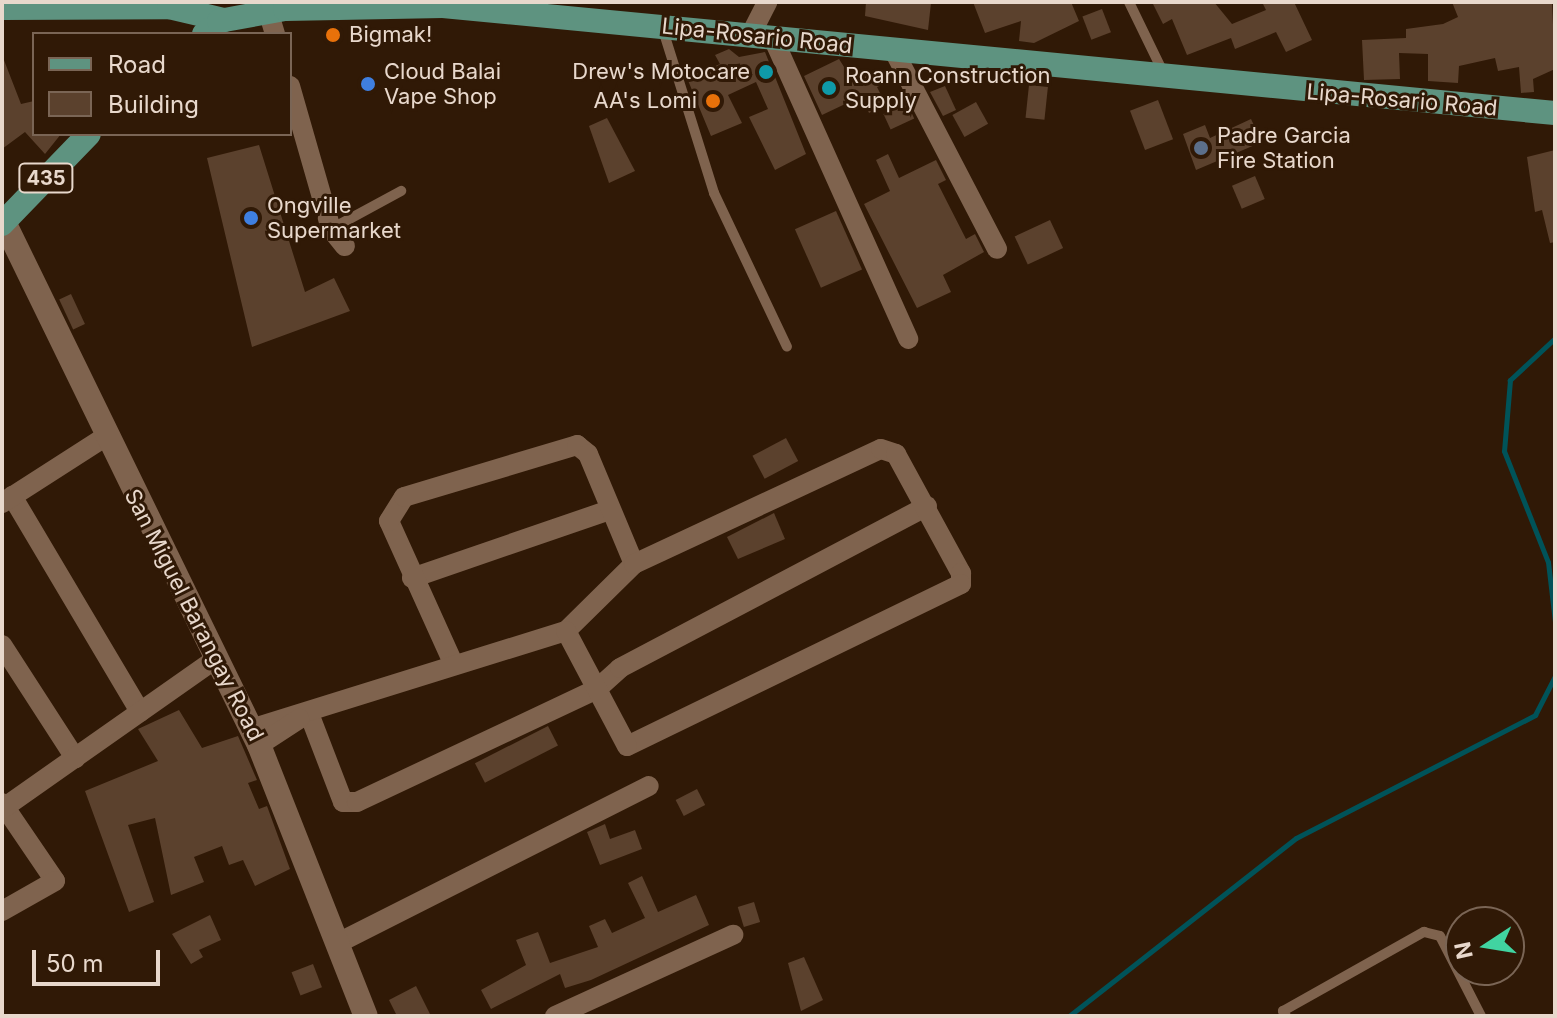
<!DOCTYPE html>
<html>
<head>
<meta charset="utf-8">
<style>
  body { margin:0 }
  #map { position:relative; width:1557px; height:1018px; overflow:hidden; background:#301906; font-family:Inter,sans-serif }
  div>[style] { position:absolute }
  .stream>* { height:5px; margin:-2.5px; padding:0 2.5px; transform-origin:2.5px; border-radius:2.5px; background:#005359 }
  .building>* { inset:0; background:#5b412d; transform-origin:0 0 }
  .lane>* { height:10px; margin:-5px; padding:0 5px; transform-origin:5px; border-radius:5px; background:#7f634e }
  .street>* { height:20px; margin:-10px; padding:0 10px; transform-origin:10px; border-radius:10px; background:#7f634e }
  .secondary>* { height:24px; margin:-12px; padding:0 12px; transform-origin:12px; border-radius:12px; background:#7f634e }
  .primary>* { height:24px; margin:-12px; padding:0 12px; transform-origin:12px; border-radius:12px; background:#5e9380 }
  .dots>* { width:22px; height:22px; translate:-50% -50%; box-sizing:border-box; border:4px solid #301906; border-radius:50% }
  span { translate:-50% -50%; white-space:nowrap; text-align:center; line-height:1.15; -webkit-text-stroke:6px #301906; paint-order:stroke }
  .shield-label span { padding:2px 6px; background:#301906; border:2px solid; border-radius:6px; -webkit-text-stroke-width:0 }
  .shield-label { font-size:20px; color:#e8d8cc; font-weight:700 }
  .poi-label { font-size:22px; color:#e8d8cc }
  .left { translate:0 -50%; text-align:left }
  .right { translate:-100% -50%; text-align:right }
  .street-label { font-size:22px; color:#e8d8cc }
  .frame { position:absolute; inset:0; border:4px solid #e8d8cc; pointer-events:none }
  .legend { position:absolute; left:32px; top:32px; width:260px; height:104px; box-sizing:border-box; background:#301906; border:2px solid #7a6555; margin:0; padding:10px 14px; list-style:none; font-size:24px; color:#e8d8cc }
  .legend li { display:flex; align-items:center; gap:16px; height:40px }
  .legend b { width:40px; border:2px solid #7a6555 }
  .north { position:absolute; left:1445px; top:906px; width:80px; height:80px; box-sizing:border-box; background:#301906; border:2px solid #7a6555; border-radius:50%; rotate:258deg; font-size:22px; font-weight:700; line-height:32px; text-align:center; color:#e8d8cc }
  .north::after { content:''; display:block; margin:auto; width:28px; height:36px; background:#41d4a1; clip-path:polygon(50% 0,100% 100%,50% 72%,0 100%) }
  .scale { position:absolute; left:32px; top:950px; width:128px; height:36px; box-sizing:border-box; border:4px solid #e8d8cc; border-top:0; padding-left:10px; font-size:24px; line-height:28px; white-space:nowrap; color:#e8d8cc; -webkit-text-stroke:6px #301906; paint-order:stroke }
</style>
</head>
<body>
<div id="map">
  <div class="stream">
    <div style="left:1555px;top:338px;width:62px;rotate:137deg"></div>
    <div style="left:1510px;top:380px;width:71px;rotate:94.8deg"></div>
    <div style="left:1504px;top:451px;width:119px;rotate:68.4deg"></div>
    <div style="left:1548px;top:562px;width:60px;rotate:83.3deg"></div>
    <div style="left:1069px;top:1016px;width:288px;rotate:-38.1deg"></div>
    <div style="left:1296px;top:838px;width:269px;rotate:-27.2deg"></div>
    <div style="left:1535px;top:715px;width:44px;rotate:-62.9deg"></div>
  </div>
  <div class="building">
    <div style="clip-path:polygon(866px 2px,931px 3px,928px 30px,865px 16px)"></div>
    <div style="clip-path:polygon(973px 2px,1071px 2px,1079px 21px,1034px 43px,1019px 41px,1021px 21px,985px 33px)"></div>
    <div style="clip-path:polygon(1152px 2px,1214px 2px,1232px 24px,1266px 10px,1262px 2px,1294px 2px,1312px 40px,1286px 52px,1276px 32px,1235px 49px,1231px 38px,1187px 55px,1172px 19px,1163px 24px)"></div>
    <div style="clip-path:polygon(1452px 2px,1552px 2px,1555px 69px,1533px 79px,1534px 92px,1521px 93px,1519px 67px,1498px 71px,1495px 58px,1459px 66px,1458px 83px,1428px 81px,1428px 54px,1399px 53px,1400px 79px,1364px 80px,1362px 40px,1406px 38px,1406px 29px,1443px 24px,1458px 17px)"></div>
    <div style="left:1102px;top:9px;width:25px;height:21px;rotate:69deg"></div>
    <div style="clip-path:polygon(729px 49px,739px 57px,765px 52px,806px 154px,775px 170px,749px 117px,768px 109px,756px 82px,728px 95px,742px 123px,711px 136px,687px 78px,720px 64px,715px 55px)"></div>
    <div style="clip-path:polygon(2px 55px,21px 104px,34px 101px,34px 134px,61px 134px,45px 154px,25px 132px,2px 149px)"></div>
    <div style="clip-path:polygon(839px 59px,853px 81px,888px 68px,894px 79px,877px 87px,886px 105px,869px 113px,862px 96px,822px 115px,804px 76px)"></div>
    <div style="left:1029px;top:85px;width:19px;height:33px;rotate:6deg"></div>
    <div style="clip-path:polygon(945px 86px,956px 110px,943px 116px,930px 92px)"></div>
    <div style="left:1158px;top:100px;width:42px;height:30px;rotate:69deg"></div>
    <div style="left:976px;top:102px;width:25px;height:27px;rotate:61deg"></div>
    <div style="left:907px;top:103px;width:17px;height:26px;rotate:65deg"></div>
    <div style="clip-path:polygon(607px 118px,635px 171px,609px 183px,589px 126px)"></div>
    <div style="clip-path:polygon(1251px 119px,1262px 142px,1196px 170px,1183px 134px,1205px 125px,1210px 138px)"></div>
    <div style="clip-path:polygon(259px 145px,305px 292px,334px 278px,350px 311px,252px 347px,207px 158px)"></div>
    <div style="clip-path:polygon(1555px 150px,1555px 242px,1550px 243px,1542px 210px,1535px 212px,1527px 157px)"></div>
    <div style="clip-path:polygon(888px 154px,899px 178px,936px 160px,946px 180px,938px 184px,966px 239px,975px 234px,984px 252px,943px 275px,951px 292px,917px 308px,864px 204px,890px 191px,876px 160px)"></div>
    <div style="left:1255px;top:176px;width:25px;height:25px;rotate:67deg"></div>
    <div style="left:836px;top:211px;width:64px;height:45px;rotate:66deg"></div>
    <div style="left:1050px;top:220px;width:31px;height:39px;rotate:65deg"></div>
    <div style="left:71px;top:294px;width:33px;height:13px;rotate:65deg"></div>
    <div style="left:786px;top:438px;width:26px;height:38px;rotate:62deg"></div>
    <div style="clip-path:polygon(774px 513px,785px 539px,738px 559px,727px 537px)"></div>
    <div style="clip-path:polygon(179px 710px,202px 748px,238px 736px,257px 780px,248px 783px,259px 809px,267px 806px,290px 869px,255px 886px,243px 860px,229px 865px,222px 846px,194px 857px,204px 882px,171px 895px,155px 818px,128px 825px,154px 902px,129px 912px,85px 791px,158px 761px,138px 729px)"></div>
    <div style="left:548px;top:726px;width:22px;height:82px;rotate:63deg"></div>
    <div style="left:697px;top:789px;width:18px;height:24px;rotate:63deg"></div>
    <div style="clip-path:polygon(605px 824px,610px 839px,635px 830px,642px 849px,600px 865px,587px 832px)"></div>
    <div style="clip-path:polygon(642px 876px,658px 912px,696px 895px,709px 925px,591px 980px,565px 988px,560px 974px,491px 1009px,481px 990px,526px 965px,516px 940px,538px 932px,550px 963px,598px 947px,589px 926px,605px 919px,612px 933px,645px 918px,628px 883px)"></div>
    <div style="left:754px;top:902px;width:21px;height:17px;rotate:73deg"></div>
    <div style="clip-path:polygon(210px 915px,221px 940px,199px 950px,203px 957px,191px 964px,172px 934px)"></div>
    <div style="clip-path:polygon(804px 957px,823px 1000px,801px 1011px,788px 963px)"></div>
    <div style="left:313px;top:964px;width:25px;height:23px;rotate:69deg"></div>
    <div style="clip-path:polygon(416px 986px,431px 1016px,397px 1016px,389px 1000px)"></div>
  </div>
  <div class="lane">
    <div style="left:1129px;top:2px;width:78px;rotate:64.1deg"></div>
    <div style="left:663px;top:30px;width:171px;rotate:72.6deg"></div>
    <div style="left:714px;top:193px;width:170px;rotate:64.6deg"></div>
    <div style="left:331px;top:229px;width:80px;rotate:-28.5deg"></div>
    <div style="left:1286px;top:1016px;width:6px;rotate:-121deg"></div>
    <div style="left:1283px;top:1011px;width:162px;rotate:-29.3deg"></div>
    <div style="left:1424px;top:932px;width:16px;rotate:14deg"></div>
    <div style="left:1440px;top:936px;width:90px;rotate:62.9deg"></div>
  </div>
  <div class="street">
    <div style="left:268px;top:11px;width:24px;rotate:73deg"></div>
    <div style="left:750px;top:36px;width:38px;rotate:-63deg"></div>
    <div style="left:773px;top:38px;width:330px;rotate:65.8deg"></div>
    <div style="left:894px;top:51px;width:223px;rotate:62.5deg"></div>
    <div style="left:290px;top:86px;width:149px;rotate:74deg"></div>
    <div style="left:331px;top:229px;width:22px;rotate:51deg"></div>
    <div style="left:12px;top:496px;width:251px;rotate:59.3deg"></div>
    <div style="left:2px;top:503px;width:122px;rotate:-32.7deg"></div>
    <div style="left:412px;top:578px;width:209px;rotate:-19deg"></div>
    <div style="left:2px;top:645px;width:135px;rotate:57.1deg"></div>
    <div style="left:454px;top:665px;width:158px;rotate:-114.3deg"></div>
    <div style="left:389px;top:521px;width:28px;rotate:-58deg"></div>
    <div style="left:404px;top:497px;width:181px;rotate:-16.7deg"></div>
    <div style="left:577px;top:445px;width:14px;rotate:39deg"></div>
    <div style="left:588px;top:454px;width:119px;rotate:67.3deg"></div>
    <div style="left:310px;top:716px;width:92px;rotate:69deg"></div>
    <div style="left:343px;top:802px;width:14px"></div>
    <div style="left:357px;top:802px;width:265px;rotate:-25.2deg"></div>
    <div style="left:597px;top:689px;width:31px;rotate:-42deg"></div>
    <div style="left:620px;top:668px;width:347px;rotate:-27.8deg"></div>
    <div style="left:251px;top:729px;width:330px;rotate:-17.3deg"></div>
    <div style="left:566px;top:631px;width:95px;rotate:-44.6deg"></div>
    <div style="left:634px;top:564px;width:272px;rotate:-25deg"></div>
    <div style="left:881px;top:449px;width:16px;rotate:18deg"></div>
    <div style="left:896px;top:454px;width:136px;rotate:61.4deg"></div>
    <div style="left:961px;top:573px;width:11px;rotate:90deg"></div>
    <div style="left:961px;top:584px;width:371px;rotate:154.1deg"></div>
    <div style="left:627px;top:746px;width:130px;rotate:-117.9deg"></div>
    <div style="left:259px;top:745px;width:48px;rotate:-33deg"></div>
    <div style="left:2px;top:803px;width:94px;rotate:55.8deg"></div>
    <div style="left:55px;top:881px;width:61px;rotate:150.5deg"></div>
    <div style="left:2px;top:809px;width:259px;rotate:-35.1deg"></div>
    <div style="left:338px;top:943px;width:348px;rotate:-26.8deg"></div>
    <div style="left:555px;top:1016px;width:196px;rotate:-24.5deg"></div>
  </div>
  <div class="secondary">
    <div style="left:4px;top:222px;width:582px;rotate:64.01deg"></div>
    <div style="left:259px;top:745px;width:291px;rotate:68.5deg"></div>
  </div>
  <div class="primary">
    <div style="left:2px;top:8px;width:167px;rotate:-0.3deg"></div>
    <div style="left:169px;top:7px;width:57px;rotate:13.3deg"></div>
    <div style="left:204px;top:34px;width:20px;rotate:-41deg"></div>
    <div style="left:219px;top:21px;width:67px;rotate:-10.3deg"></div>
    <div style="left:285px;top:9px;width:158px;rotate:-1.1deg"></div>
    <div style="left:443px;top:6px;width:1117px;rotate:5.5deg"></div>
    <div style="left:2px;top:224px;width:125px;rotate:-46deg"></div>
  </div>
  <div class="dots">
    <div style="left:333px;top:35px;background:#e8710a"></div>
    <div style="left:766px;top:72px;background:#0f9aa8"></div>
    <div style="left:368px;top:84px;background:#3f7fe0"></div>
    <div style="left:829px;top:88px;background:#0f9aa8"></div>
    <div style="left:713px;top:101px;background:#e8710a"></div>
    <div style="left:1201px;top:148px;background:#5c6f8a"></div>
    <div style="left:251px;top:218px;background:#3f7fe0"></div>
  </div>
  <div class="shield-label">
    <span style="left:46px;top:178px">435</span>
  </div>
  <div class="poi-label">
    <span class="left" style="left:349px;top:35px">Bigmak!</span>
    <span class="left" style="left:384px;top:84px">Cloud Balai<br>Vape Shop</span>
    <span class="right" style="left:750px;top:72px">Drew's Motocare</span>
    <span class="left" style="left:845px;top:88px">Roann Construction<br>Supply</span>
    <span class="right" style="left:697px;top:101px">AA's Lomi</span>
    <span class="left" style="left:1217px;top:148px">Padre Garcia<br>Fire Station</span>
    <span class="left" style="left:267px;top:218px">Ongville<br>Supermarket</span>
  </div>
  <div class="street-label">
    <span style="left:757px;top:36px;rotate:6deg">Lipa-Rosario Road</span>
    <span style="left:1402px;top:100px;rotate:5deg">Lipa-Rosario Road</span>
    <span style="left:194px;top:615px;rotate:63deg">San Miguel Barangay Road</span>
  </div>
  <div class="frame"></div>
  <ul class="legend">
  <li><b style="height:10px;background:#5e9380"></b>Road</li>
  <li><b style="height:22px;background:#5b412d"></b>Building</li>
  </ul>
  <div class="north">N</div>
  <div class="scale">50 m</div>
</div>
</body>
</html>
